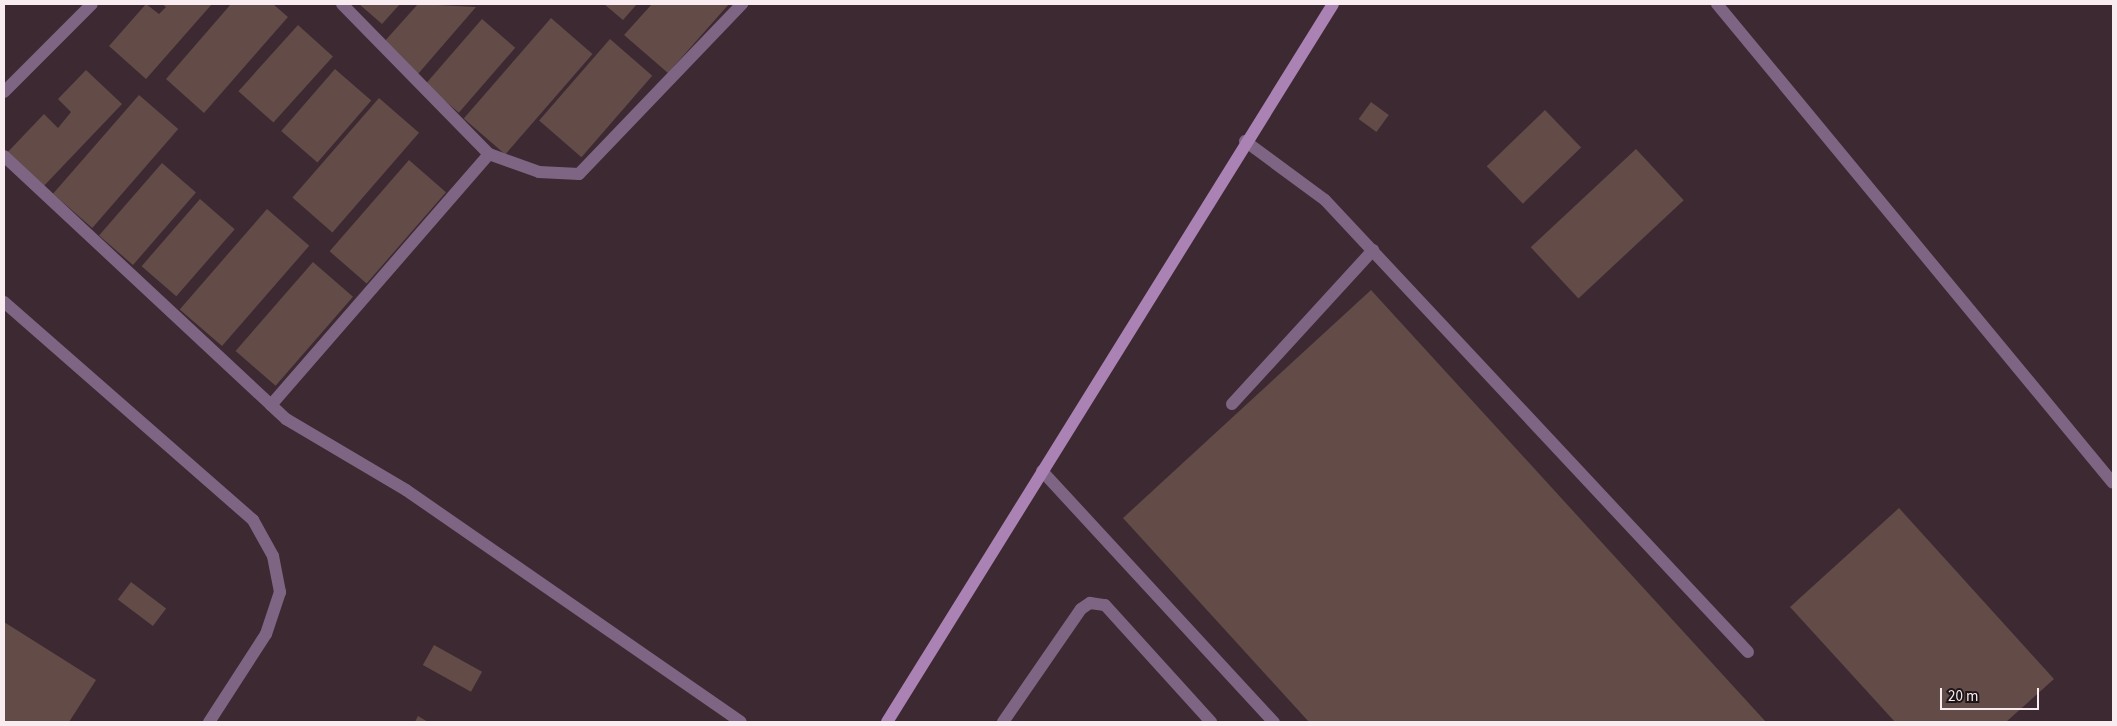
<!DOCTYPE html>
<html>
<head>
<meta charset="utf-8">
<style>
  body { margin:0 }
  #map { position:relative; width:2117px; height:726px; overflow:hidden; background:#3d2931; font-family:"Source Sans 3",sans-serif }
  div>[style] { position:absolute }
  .building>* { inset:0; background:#634b48; transform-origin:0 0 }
  .service>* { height:12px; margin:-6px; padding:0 6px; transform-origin:6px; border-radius:6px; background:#7e6584 }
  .minor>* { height:12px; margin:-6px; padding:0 6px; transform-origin:6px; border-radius:6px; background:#7e6584 }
  .secondary>* { height:12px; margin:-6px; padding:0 6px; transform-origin:6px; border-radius:6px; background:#aa82b4 }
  span { translate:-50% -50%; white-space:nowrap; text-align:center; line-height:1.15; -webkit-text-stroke:4px #1e1518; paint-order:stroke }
  .frame { position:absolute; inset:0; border:5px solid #f9ecf0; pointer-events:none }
  .scale { position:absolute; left:1940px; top:688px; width:99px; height:22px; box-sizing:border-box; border:2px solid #f9ecf0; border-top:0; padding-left:6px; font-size:15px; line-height:18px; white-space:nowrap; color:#f9ecf0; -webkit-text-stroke:4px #1e1518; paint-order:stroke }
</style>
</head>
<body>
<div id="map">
  <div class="building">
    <div style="clip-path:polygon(146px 4px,159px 14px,166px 7px,162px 4px,212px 4px,146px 79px,109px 46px)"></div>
    <div style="clip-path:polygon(231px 4px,273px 4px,288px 17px,204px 113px,166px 79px)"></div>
    <div style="clip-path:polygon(359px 4px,400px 4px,382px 24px)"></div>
    <div style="clip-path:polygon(418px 4px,476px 7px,418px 74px,383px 43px)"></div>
    <div style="clip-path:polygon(604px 4px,637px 4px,623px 20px)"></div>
    <div style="clip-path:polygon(652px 4px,729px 4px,668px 73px,624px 35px)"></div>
    <div style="left:551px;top:18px;width:55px;height:133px;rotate:41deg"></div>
    <div style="left:482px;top:19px;width:44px;height:86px;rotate:41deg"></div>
    <div style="left:298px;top:25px;width:47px;height:89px;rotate:42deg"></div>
    <div style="left:610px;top:39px;width:56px;height:108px;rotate:41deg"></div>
    <div style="left:335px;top:69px;width:48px;height:82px;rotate:41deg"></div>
    <div style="clip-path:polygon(86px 70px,122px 104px,41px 189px,5px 155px,44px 114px,58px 128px,71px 112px,58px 99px)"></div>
    <div style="left:139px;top:95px;width:52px;height:131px;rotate:41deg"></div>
    <div style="left:379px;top:98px;width:53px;height:132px;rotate:41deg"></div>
    <div style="left:1371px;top:102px;width:22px;height:21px;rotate:36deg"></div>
    <div style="left:1545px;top:110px;width:52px;height:81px;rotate:46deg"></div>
    <div style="left:1636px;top:149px;width:70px;height:144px;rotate:47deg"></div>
    <div style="left:409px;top:160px;width:49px;height:121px;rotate:41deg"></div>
    <div style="left:162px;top:163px;width:45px;height:96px;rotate:41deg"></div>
    <div style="left:200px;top:199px;width:46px;height:89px;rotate:41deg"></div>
    <div style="left:267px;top:209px;width:56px;height:133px;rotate:41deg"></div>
    <div style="left:313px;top:262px;width:53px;height:118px;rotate:41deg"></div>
    <div style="clip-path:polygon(1371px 290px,1766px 722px,1309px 722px,1123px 518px)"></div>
    <div style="clip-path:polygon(1899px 508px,2054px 679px,2006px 722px,1895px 722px,1790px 607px)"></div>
    <div style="left:131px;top:582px;width:44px;height:22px;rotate:37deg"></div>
    <div style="clip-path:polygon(4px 622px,96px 680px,69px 722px,4px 722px)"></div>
    <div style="left:434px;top:645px;width:55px;height:23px;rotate:29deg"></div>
    <div style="clip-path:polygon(418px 716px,428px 722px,415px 722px)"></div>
  </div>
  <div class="service">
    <div style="left:342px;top:4px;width:210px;rotate:45.6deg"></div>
    <div style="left:4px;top:92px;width:124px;rotate:-45deg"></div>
    <div style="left:1245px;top:141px;width:99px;rotate:36.4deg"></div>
    <div style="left:1325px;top:200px;width:619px;rotate:46.9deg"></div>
    <div style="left:4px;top:156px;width:365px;rotate:43deg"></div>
    <div style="left:271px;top:405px;width:332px;rotate:-49deg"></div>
    <div style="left:489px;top:154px;width:53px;rotate:19.8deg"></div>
    <div style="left:539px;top:172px;width:40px;rotate:2.9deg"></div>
    <div style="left:579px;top:174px;width:236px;rotate:-46.2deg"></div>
    <div style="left:4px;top:302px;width:331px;rotate:41.2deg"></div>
    <div style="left:253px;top:520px;width:41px;rotate:60.9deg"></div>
    <div style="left:273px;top:556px;width:37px;rotate:79deg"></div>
    <div style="left:280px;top:592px;width:44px;rotate:108.4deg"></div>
    <div style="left:266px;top:634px;width:105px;rotate:122.9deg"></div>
    <div style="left:1232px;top:404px;width:209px;rotate:-47.5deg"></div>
    <div style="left:1042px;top:471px;width:342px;rotate:47.3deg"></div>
  </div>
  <div class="minor">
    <div style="left:1717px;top:4px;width:621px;rotate:50.42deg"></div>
    <div style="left:271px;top:405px;width:21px;rotate:43deg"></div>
    <div style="left:286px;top:419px;width:139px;rotate:30.6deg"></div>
    <div style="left:406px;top:490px;width:407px;rotate:34.7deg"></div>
    <div style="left:1003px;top:722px;width:137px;rotate:-55.4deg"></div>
    <div style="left:1081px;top:609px;width:11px;rotate:-34deg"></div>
    <div style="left:1090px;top:603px;width:15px;rotate:8deg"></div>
    <div style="left:1105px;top:605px;width:158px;rotate:47.8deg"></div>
  </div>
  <div class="secondary">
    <div style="left:887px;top:722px;width:845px;rotate:-58.15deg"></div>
  </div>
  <div class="frame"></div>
  <div class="scale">20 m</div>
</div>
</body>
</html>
